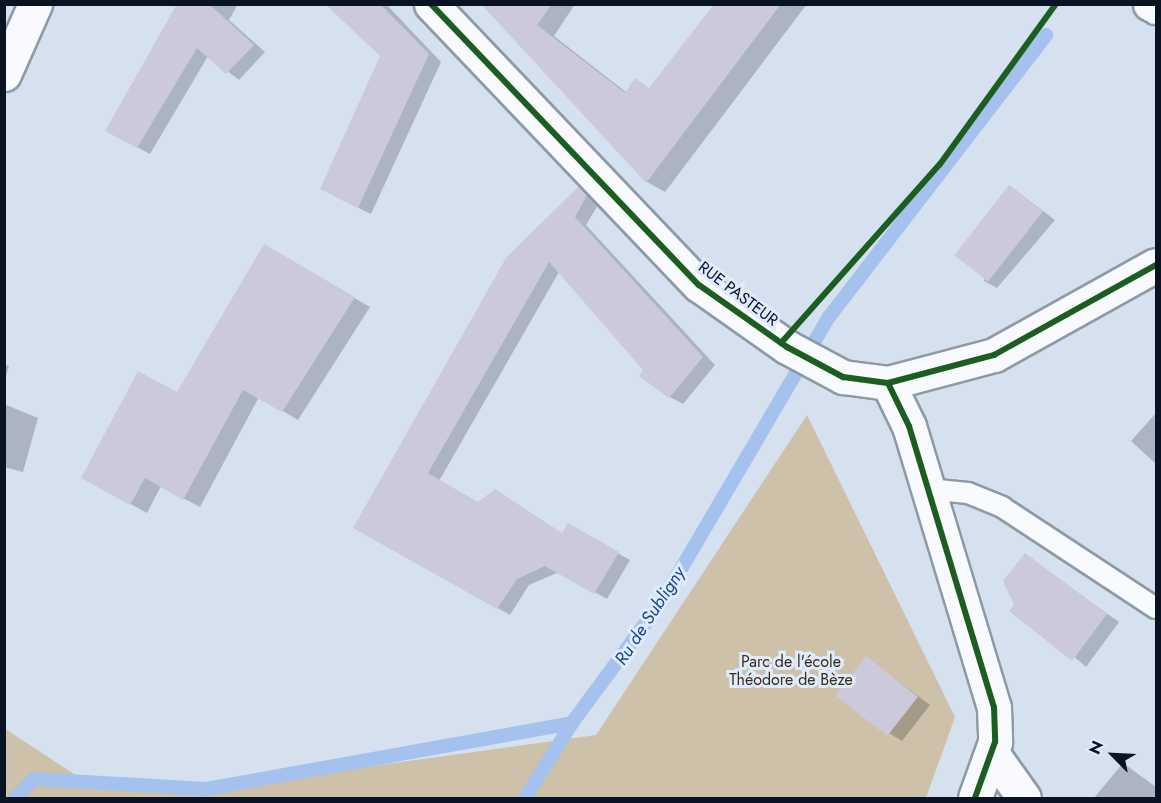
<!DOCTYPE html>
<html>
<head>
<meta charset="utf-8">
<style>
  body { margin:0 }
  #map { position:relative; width:1161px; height:803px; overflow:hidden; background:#d6e1f0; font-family:Jost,sans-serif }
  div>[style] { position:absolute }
  .green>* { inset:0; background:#cec1aa }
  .shadow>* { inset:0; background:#0003 }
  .stream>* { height:14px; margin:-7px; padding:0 7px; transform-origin:7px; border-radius:7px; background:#a4c2ed }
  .building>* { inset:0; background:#ccc9db; transform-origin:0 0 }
  .roads { filter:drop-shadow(2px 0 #8e99a7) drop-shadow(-2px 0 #8e99a7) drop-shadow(0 2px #8e99a7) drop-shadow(0 -2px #8e99a7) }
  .service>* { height:20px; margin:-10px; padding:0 10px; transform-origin:10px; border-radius:10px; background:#f9fafd }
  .minor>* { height:33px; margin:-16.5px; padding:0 16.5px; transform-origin:16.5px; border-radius:16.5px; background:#f9fafd }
  .secondary>* { height:33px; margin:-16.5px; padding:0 16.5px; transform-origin:16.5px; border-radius:16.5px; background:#f9fafd }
  .cycleway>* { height:6px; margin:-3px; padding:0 3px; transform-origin:3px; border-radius:3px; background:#1b5e20 }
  span { translate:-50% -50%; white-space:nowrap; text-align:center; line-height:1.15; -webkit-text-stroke:6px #dfebfe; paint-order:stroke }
  .street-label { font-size:16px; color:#091323 }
  .park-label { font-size:16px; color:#3c2c10 }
  .water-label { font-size:18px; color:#1a4788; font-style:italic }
  .frame { position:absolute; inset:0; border:6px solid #091323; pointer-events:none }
  .north { position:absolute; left:1083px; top:725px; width:60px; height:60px; -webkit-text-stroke:4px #dfebfe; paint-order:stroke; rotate:294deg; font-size:16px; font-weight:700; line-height:24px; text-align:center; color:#091323 }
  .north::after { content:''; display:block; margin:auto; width:21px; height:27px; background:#091323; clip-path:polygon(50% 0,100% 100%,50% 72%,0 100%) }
</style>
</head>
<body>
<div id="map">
  <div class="green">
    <div style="clip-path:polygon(807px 415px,955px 717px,926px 798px,5px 798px,4px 728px,86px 782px,205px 789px,596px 735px)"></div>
  </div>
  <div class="shadow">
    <div style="clip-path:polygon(180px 4px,238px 4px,229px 20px,265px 52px,239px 80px,208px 56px,150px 154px,120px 138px)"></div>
    <div style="clip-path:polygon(334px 4px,386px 4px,441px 62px,371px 214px,334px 196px,382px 56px)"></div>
    <div style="clip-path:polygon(483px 4px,575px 4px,554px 36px,627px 93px,636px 80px,650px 89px,716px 4px,807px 4px,665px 192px,647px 182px)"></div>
    <div style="clip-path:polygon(1010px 186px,1055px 220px,997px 288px,984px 281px)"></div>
    <div style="clip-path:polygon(579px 188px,599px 203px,586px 225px,715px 365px,683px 404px,670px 397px,641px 375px,645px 369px,559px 272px,439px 481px,478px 504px,563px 534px,568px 525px,630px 560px,607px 599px,559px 572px,529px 585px,510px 615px,355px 527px)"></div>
    <div style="clip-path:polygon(264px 246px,370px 307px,298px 420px,259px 397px,200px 507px,161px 486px,147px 513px,98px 486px,178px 394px)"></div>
    <div style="clip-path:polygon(4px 364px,9px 366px,4px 382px)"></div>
    <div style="clip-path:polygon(4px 404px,38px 418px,23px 472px,4px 467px)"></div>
    <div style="clip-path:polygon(1156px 413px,1156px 464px,1131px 441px)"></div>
    <div style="clip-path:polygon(1025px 555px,1119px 622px,1086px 667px,1015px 605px)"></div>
    <div style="clip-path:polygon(867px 658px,930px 705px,902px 741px,889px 733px)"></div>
    <div style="clip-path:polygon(1123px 763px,1156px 787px,1156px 798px,1094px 798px)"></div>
  </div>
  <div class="stream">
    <div style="left:15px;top:798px;width:27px;rotate:-45deg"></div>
    <div style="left:34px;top:779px;width:172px;rotate:3.3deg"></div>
    <div style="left:206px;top:789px;width:372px;rotate:-10.2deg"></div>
    <div style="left:572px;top:723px;width:155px;rotate:-53.6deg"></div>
    <div style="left:664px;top:598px;width:326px;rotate:-59.6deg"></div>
    <div style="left:829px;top:317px;width:356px;rotate:-52.4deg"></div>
    <div style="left:525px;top:798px;width:89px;rotate:-57.9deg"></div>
  </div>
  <div class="building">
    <div style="clip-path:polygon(177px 4px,209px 4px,254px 45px,226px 74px,197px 48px,137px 148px,105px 131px)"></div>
    <div style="clip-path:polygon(325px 4px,380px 4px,429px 54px,358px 208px,320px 189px,380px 56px)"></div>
    <div style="clip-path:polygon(481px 4px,552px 4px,537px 25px,625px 93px,635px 78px,649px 88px,714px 4px,781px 4px,646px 183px)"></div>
    <div style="left:1009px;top:185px;width:43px;height:89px;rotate:38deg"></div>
    <div style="clip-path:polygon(579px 186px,587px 195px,575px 217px,703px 357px,669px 398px,639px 376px,643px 370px,549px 262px,428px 473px,478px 502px,495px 489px,562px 533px,568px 523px,619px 552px,594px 594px,545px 566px,517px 579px,497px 609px,353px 528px,506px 258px)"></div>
    <div style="clip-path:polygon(264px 244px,355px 297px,282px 412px,243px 390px,183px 500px,145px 478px,130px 505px,81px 478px,138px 371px,177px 392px)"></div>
    <div style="clip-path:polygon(1025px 553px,1107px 614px,1072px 661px,1009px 611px,1014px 605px,1003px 581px)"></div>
    <div style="left:866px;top:656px;width:66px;height:50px;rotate:38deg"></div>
  </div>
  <div class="roads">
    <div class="service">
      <div style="left:928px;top:489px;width:40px;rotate:5.7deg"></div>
      <div style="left:968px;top:493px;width:37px;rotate:22deg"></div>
      <div style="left:1002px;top:507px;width:184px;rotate:33.3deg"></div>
    </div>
    <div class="minor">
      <div style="left:431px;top:4px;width:388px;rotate:46.4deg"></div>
      <div style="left:699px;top:285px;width:108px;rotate:35.2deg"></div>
      <div style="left:787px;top:347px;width:64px;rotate:28.2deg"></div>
      <div style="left:843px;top:377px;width:45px;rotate:7.6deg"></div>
      <div style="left:888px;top:383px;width:110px;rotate:-14.8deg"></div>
      <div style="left:994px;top:355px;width:185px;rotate:-29.1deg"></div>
      <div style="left:888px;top:383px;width:48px;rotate:64deg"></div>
      <div style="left:909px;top:426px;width:294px;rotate:73.2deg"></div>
      <div style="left:994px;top:707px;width:35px;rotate:88deg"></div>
      <div style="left:995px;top:742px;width:59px;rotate:109.7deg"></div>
      <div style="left:992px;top:753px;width:55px;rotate:54.6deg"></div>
    </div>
    <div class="secondary">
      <div style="left:1150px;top:4px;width:7px;rotate:27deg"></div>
      <div style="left:4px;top:74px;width:77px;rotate:-66.1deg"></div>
    </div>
  </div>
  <div class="cycleway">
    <div style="left:431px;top:4px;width:388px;rotate:46.4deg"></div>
    <div style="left:699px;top:285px;width:108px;rotate:35.2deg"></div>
    <div style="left:787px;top:347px;width:64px;rotate:28.2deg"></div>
    <div style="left:843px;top:377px;width:45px;rotate:7.6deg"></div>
    <div style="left:888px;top:383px;width:110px;rotate:-14.8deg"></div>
    <div style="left:994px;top:355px;width:185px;rotate:-29.1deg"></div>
    <div style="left:781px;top:343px;width:239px;rotate:-48.4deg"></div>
    <div style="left:940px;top:164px;width:198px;rotate:-54.1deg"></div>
    <div style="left:888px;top:383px;width:48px;rotate:64deg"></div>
    <div style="left:909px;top:426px;width:294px;rotate:73.2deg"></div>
    <div style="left:994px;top:707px;width:35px;rotate:88deg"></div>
    <div style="left:995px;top:742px;width:59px;rotate:109.7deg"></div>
  </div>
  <div class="street-label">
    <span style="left:738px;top:294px;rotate:37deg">RUE PASTEUR</span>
  </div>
  <div class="park-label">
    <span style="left:791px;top:671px">Parc de l'école<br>Théodore de Bèze</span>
  </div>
  <div class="water-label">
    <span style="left:650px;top:616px;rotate:-57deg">Ru de Subligny</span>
  </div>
  <div class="frame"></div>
  <div class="north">N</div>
</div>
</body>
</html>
